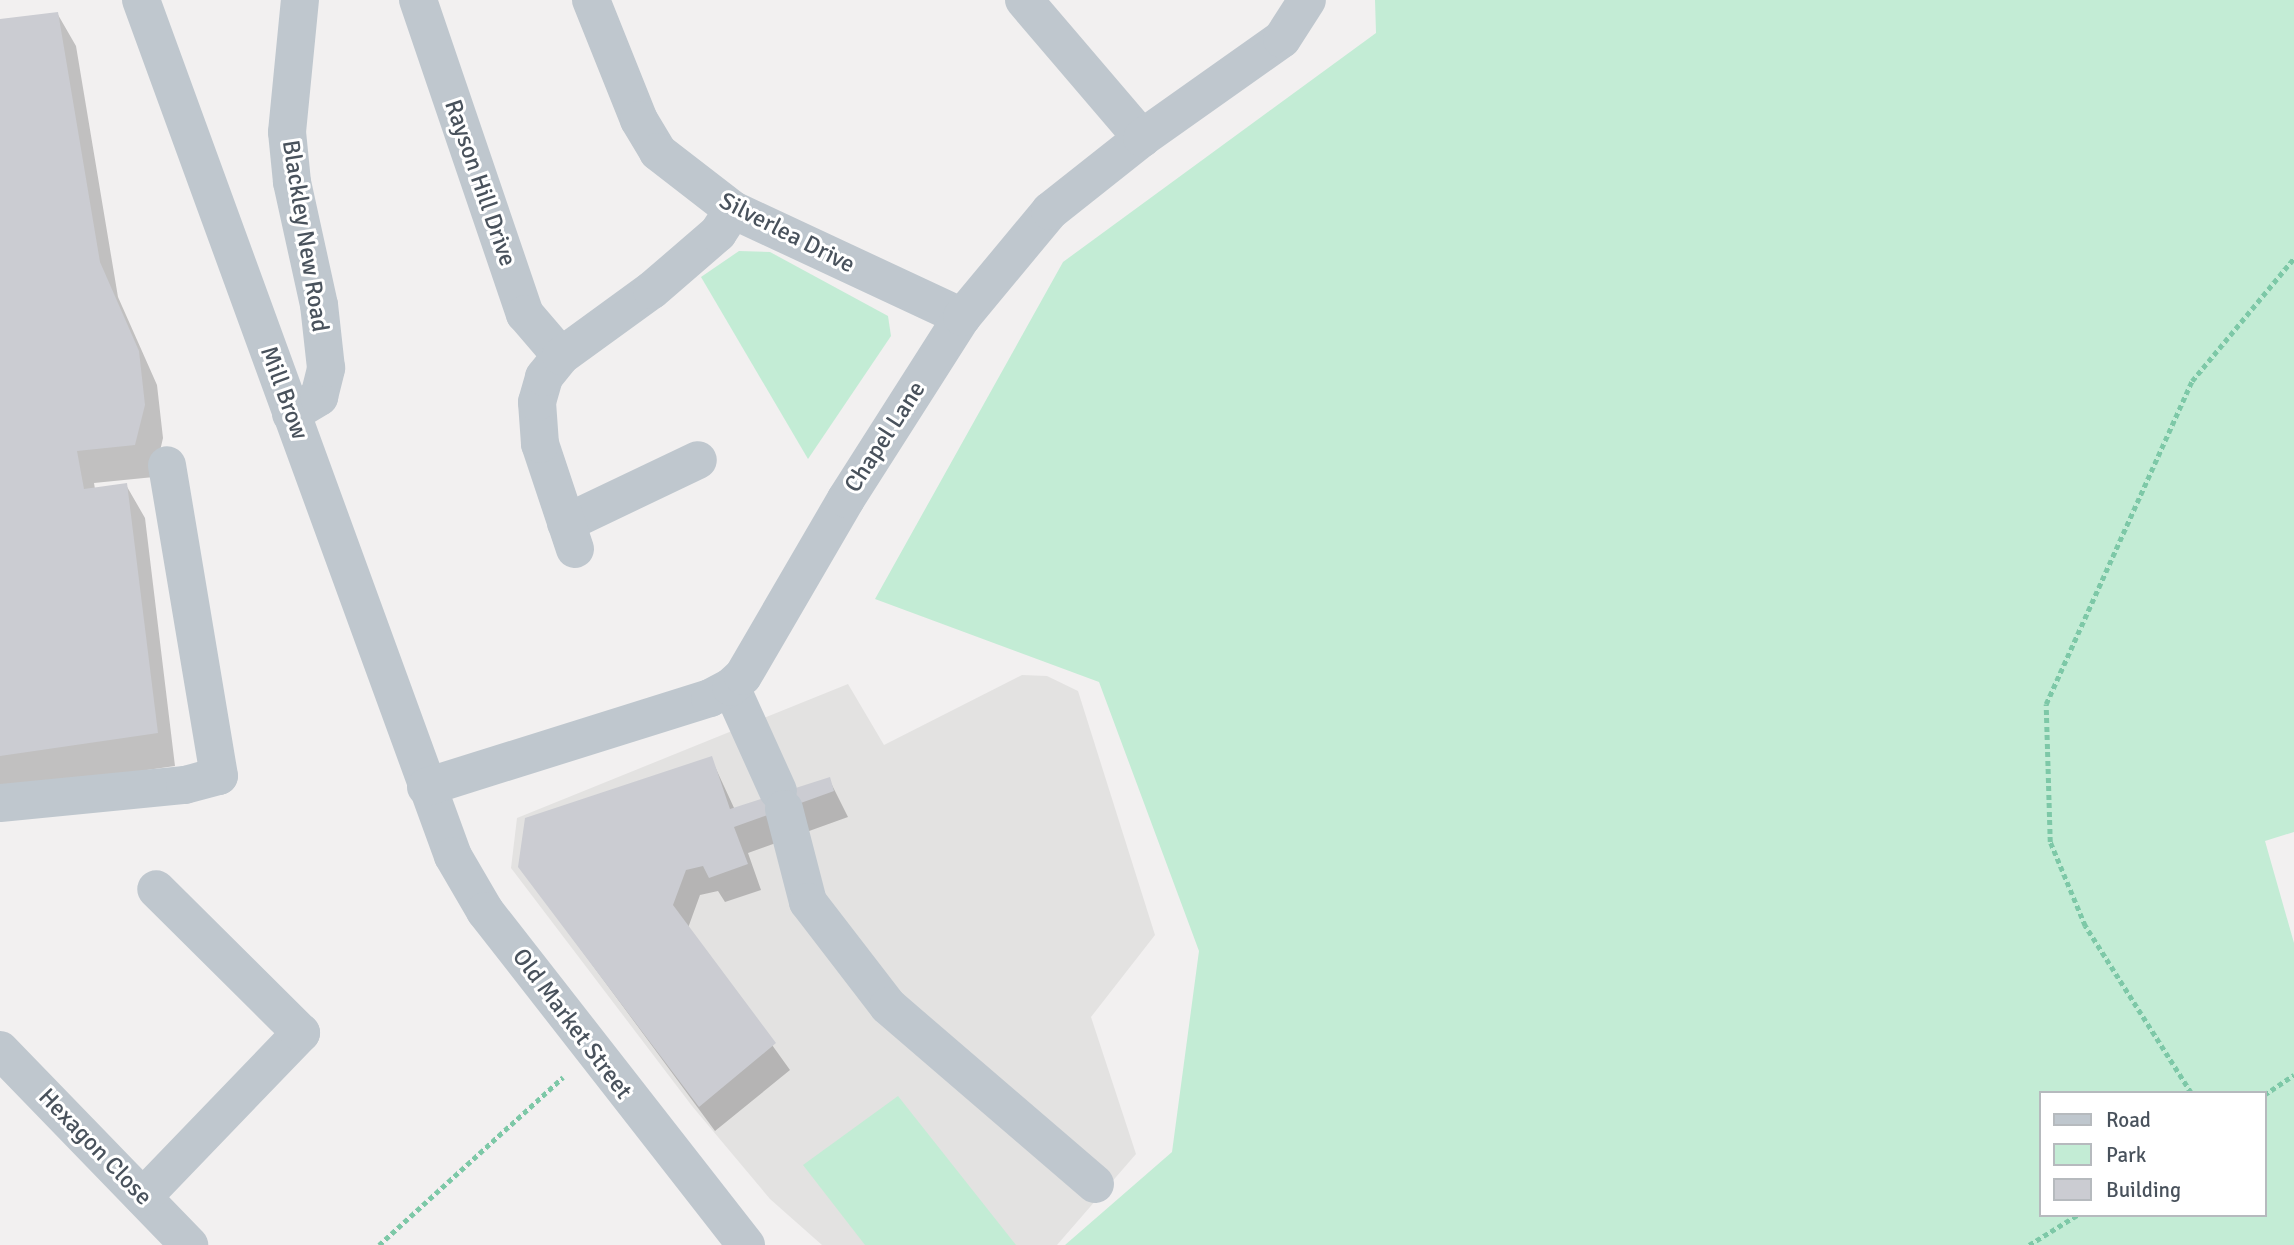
<!DOCTYPE html>
<html>
<head>
<meta charset="utf-8">
<style>
  body { margin:0 }
  #map { position:relative; width:2294px; height:1245px; overflow:hidden; background:#f2f0f0; font-family:Signika,sans-serif }
  div>[style] { position:absolute }
  .education>* { inset:0; background:#e3e2e1 }
  .green>* { inset:0; background:#c3ecd5 }
  .shadow>* { inset:0; background:#0003 }
  .building>* { inset:0; background:#cbccd2 }
  .path>* { height:4.5px; margin-top:-2.25px; transform-origin:0; background:repeating-linear-gradient(90deg,#7dc8a7 0 5px,transparent 0 8.5px) }
  .minor>* { height:38px; margin:-19px; padding:0 19px; transform-origin:19px; border-radius:19px; background:#bfc7ce }
  span { translate:-50% -50%; white-space:nowrap; text-align:center; line-height:1.15; -webkit-text-stroke:6px #fff; paint-order:stroke }
  .street-label { font-size:24px; color:#49525c }
  .legend { position:absolute; left:2039px; top:1091px; width:228px; height:126px; box-sizing:border-box; background:#fff; border:2px solid #b6babe; margin:0; padding:9px 12px; list-style:none; font-size:21px; color:#49525c }
  .legend li { display:flex; align-items:center; gap:14px; height:35px }
  .legend b { width:35px; border:2px solid #b6babe }
</style>
</head>
<body>
<div id="map">
  <div class="education">
    <div style="clip-path:polygon(1022px 675px,1047px 676px,1078px 691px,1155px 935px,1091px 1017px,1136px 1154px,1057px 1245px,822px 1245px,770px 1199px,692px 1106px,511px 868px,517px 818px,848px 684px,884px 745px)"></div>
  </div>
  <div class="green">
    <div style="clip-path:polygon(evenodd,1375px 0,2294px 0,2294px 832px,2265px 841px,2294px 943px,2294px 1245px,1065px 1245px,1172px 1152px,1199px 951px,1099px 682px,875px 599px,1063px 262px,1376px 33px,1375px 0,2040px 1093px,2264px 1093px,2264px 1215px,2040px 1215px,2040px 1093px)"></div>
    <div style="clip-path:polygon(739px 251px,770px 252px,888px 316px,891px 336px,808px 459px,701px 277px)"></div>
    <div style="clip-path:polygon(898px 1096px,1016px 1245px,865px 1245px,803px 1165px)"></div>
  </div>
  <div class="shadow">
    <div style="clip-path:polygon(57px 13px,76px 46px,118px 297px,157px 385px,163px 438px,154px 477px,94px 483px,95px 489px,126px 485px,145px 518px,175px 766px,0 791px,0 21px)"></div>
    <div style="clip-path:polygon(711px 758px,735px 810px,829px 779px,848px 817px,748px 853px,761px 890px,725px 902px,718px 891px,700px 895px,688px 928px,790px 1070px,715px 1131px,520px 867px)"></div>
  </div>
  <div class="building">
    <div style="clip-path:polygon(58px 12px,100px 262px,139px 351px,145px 405px,135px 445px,77px 451px,84px 489px,127px 483px,158px 733px,0 756px,0 19px)"></div>
    <div style="clip-path:polygon(712px 756px,730px 809px,830px 777px,834px 791px,734px 827px,748px 864px,709px 878px,703px 866px,686px 870px,673px 905px,776px 1043px,699px 1107px,518px 867px,525px 818px)"></div>
  </div>
  <div class="path">
    <div style="left:2191px;top:1093px;width:198px;rotate:-122.4deg"></div>
    <div style="left:2085px;top:926px;width:91px;rotate:-112.6deg"></div>
    <div style="left:2050px;top:842px;width:138px;rotate:-91.7deg"></div>
    <div style="left:2046px;top:704px;width:354px;rotate:-65.7deg"></div>
    <div style="left:2192px;top:381px;width:160px;rotate:-50.3deg"></div>
    <div style="left:2264px;top:1095px;width:36px;rotate:-34deg"></div>
    <div style="left:379px;top:1245px;width:249px;rotate:-42.4deg"></div>
    <div style="left:2029px;top:1245px;width:57px;rotate:-32deg"></div>
  </div>
  <div class="minor">
    <div style="left:141px;top:0;width:911px;rotate:69.97deg"></div>
    <div style="left:453px;top:856px;width:64px;rotate:59.8deg"></div>
    <div style="left:485px;top:911px;width:424px;rotate:52deg"></div>
    <div style="left:418px;top:0;width:332px;rotate:71.2deg"></div>
    <div style="left:525px;top:314px;width:55px;rotate:49.4deg"></div>
    <div style="left:591px;top:0;width:129px;rotate:68.2deg"></div>
    <div style="left:639px;top:120px;width:37px;rotate:59deg"></div>
    <div style="left:658px;top:152px;width:95px;rotate:37.7deg"></div>
    <div style="left:733px;top:210px;width:253px;rotate:25deg"></div>
    <div style="left:1024px;top:0;width:182px;rotate:49.5deg"></div>
    <div style="left:291px;top:414px;width:33px;rotate:-31deg"></div>
    <div style="left:319px;top:397px;width:30px;rotate:-76deg"></div>
    <div style="left:326px;top:368px;width:63px;rotate:-96.3deg"></div>
    <div style="left:319px;top:305px;width:126px;rotate:-102.4deg"></div>
    <div style="left:292px;top:182px;width:50px;rotate:-95.7deg"></div>
    <div style="left:287px;top:132px;width:133px;rotate:-84.4deg"></div>
    <div style="left:566px;top:523px;width:146px;rotate:-25.5deg"></div>
    <div style="left:575px;top:549px;width:111px;rotate:-108.4deg"></div>
    <div style="left:540px;top:444px;width:42px;rotate:-94.1deg"></div>
    <div style="left:537px;top:402px;width:26px;rotate:-74deg"></div>
    <div style="left:544px;top:377px;width:27px;rotate:-51deg"></div>
    <div style="left:561px;top:356px;width:112px;rotate:-36deg"></div>
    <div style="left:652px;top:290px;width:87px;rotate:-40.8deg"></div>
    <div style="left:718px;top:233px;width:27px;rotate:-57deg"></div>
    <div style="left:731px;top:687px;width:114px;rotate:65.7deg"></div>
    <div style="left:426px;top:787px;width:298px;rotate:-17.4deg"></div>
    <div style="left:710px;top:698px;width:24px;rotate:-28deg"></div>
    <div style="left:731px;top:687px;width:16px;rotate:-43deg"></div>
    <div style="left:743px;top:676px;width:205px;rotate:-59.8deg"></div>
    <div style="left:846px;top:499px;width:216px;rotate:-57.5deg"></div>
    <div style="left:962px;top:317px;width:138px;rotate:-50.3deg"></div>
    <div style="left:1050px;top:211px;width:117px;rotate:-38.4deg"></div>
    <div style="left:1142px;top:138px;width:171px;rotate:-35.3deg"></div>
    <div style="left:1282px;top:39px;width:46px;rotate:-57.3deg"></div>
    <div style="left:0;top:803px;width:186px;rotate:-5.6deg"></div>
    <div style="left:185px;top:785px;width:35px;rotate:-15deg"></div>
    <div style="left:219px;top:776px;width:315px;rotate:-99.5deg"></div>
    <div style="left:784px;top:809px;width:96px;rotate:75.5deg"></div>
    <div style="left:808px;top:902px;width:131px;rotate:52.4deg"></div>
    <div style="left:888px;top:1006px;width:273px;rotate:40.7deg"></div>
    <div style="left:0;top:1050px;width:272px;rotate:45.9deg"></div>
    <div style="left:143px;top:1197px;width:228px;rotate:-46.1deg"></div>
    <div style="left:301px;top:1033px;width:204px;rotate:-135.2deg"></div>
  </div>
  <div class="street-label">
    <span style="left:480px;top:183px;rotate:71deg">Rayson Hill Drive</span>
    <span style="left:787px;top:233px;rotate:27deg">Silverlea Drive</span>
    <span style="left:305px;top:236px;rotate:81deg">Blackley New Road</span>
    <span style="left:284px;top:393px;rotate:70deg">Mill Brow</span>
    <span style="left:885px;top:437px;rotate:-57deg">Chapel Lane</span>
    <span style="left:572px;top:1024px;rotate:53deg">Old Market Street</span>
    <span style="left:95px;top:1147px;rotate:46deg">Hexagon Close</span>
  </div>
  <ul class="legend">
  <li><b style="height:9px;background:#bfc7ce"></b>Road</li>
  <li><b style="height:19px;background:#c3ecd5"></b>Park</li>
  <li><b style="height:19px;background:#cbccd2"></b>Building</li>
  </ul>
</div>
</body>
</html>
